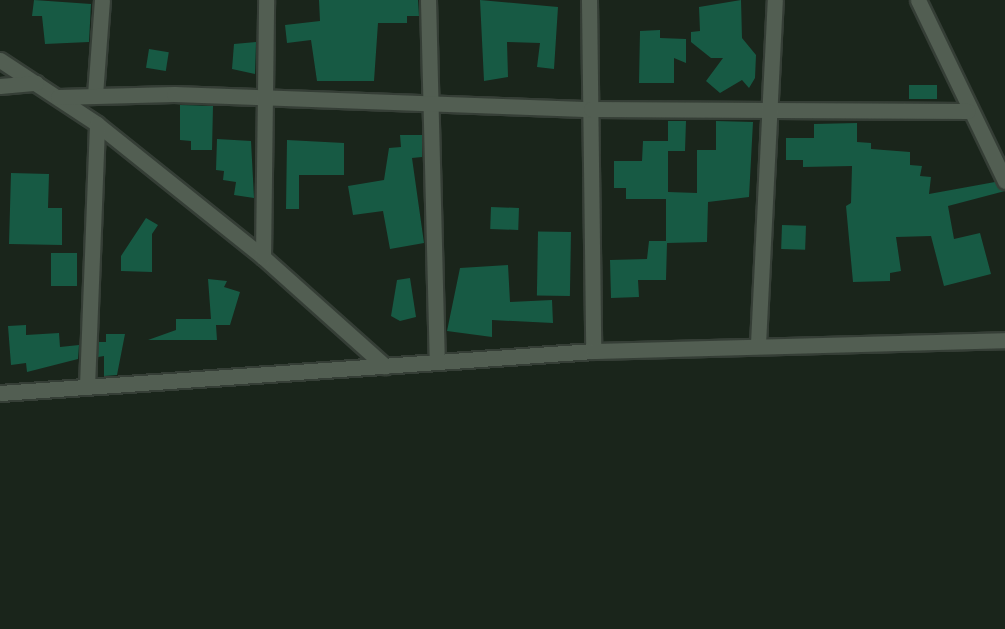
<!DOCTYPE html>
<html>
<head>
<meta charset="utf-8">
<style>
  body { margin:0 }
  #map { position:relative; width:1005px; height:629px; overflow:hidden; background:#1a251b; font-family:"Fira Sans Condensed",sans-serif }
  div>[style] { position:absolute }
  .building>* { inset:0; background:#175a44; transform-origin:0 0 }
  .roads { filter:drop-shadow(2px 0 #353e36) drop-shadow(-2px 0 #353e36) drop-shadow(0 2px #353e36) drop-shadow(0 -2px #353e36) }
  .minor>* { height:15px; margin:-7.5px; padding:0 7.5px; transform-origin:7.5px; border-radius:7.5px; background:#525e52 }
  span { translate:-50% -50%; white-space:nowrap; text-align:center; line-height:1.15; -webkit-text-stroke:4.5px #111b12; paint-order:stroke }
</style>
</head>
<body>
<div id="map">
  <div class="building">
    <div style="clip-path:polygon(34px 0,91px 4px,89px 42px,45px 44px,42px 16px,32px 16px)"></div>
    <div style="clip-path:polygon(319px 0,418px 0,419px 16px,407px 16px,407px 23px,378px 23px,374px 81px,317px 81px,311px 40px,287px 43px,285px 25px,320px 21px)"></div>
    <div style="clip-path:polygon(480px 0,558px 7px,554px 69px,537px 67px,540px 43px,507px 42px,508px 77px,484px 81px)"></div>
    <div style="clip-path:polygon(741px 0,742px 38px,756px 55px,755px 78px,749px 88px,742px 80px,720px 93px,706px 81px,723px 58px,711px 58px,691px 42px,691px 32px,700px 31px,699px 7px)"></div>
    <div style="clip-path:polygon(660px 30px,660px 38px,686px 39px,686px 63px,674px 58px,674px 83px,639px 83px,640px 31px)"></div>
    <div style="clip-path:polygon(256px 42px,255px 74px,232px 69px,234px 44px)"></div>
    <div style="left:149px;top:49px;width:20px;height:19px;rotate:9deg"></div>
    <div style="left:937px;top:85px;width:14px;height:28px;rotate:90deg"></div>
    <div style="clip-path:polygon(180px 105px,213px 106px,212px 150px,191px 150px,191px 141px,180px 140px)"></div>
    <div style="clip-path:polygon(668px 121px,686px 121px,685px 151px,668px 151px,668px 192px,697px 193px,697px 150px,716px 150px,716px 121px,753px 122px,749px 197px,708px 202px,707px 242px,667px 243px,666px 280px,638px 280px,639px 297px,611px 298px,610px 260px,647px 259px,649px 241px,666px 241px,666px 199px,626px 199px,626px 188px,614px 188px,614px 161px,642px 161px,643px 141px,668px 141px)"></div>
    <div style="clip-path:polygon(857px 123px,857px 142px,871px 143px,871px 149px,910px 152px,910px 165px,922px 166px,920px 176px,931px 177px,929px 194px,995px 182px,1005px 191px,948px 206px,954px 239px,980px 233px,991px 274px,944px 286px,931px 236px,896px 237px,901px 271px,890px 273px,890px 281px,853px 282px,846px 206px,851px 203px,852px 166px,803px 167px,803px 160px,786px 160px,786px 138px,814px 138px,814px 124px)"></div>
    <div style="clip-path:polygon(400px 135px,422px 135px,422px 157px,412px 158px,424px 243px,390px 249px,383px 211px,353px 215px,348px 186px,384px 180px,389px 148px,401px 147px)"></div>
    <div style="clip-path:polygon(217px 139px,251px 141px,254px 198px,234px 195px,236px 182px,223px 180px,224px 171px,216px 170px)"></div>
    <div style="clip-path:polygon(287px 140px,344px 143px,344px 175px,299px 175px,299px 209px,286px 209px)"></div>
    <div style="clip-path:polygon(11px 173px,49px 174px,48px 208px,62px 208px,62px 245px,9px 244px)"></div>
    <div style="left:491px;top:207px;width:28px;height:22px;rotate:2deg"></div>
    <div style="clip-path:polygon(146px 218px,158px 225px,152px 234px,152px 272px,121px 271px,121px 256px)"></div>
    <div style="left:782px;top:225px;width:24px;height:24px;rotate:2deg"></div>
    <div style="left:571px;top:232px;width:64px;height:33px;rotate:91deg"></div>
    <div style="left:51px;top:253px;width:26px;height:33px"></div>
    <div style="clip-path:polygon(508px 265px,510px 302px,552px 300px,553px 323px,492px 320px,492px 337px,447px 331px,460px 268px)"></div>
    <div style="clip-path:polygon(410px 278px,416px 317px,400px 321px,391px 316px,397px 280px)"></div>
    <div style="clip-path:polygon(208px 279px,227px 281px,224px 287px,240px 292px,230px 325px,216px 325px,217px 340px,148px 340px,176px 330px,176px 319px,211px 319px)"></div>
    <div style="clip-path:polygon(26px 325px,26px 335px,59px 333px,60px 347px,79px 345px,78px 359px,27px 372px,26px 363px,11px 365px,8px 326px)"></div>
    <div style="clip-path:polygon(106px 334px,125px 334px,117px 375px,104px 376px,104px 356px,98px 357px,98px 342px,106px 342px)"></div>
  </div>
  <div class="roads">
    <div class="minor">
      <div style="left:428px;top:0;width:362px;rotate:88.6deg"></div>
      <div style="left:589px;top:0;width:351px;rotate:89.3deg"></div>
      <div style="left:918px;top:0;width:201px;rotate:64.3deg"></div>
      <div style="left:0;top:60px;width:116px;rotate:33.4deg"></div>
      <div style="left:97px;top:124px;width:213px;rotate:38.7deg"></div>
      <div style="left:263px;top:257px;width:164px;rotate:41.8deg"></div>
      <div style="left:0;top:86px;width:36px;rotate:-5deg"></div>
      <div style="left:95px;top:95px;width:95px;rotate:-85.8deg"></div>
      <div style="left:58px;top:97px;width:116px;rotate:-1.5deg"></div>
      <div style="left:174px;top:94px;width:417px;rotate:2.1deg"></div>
      <div style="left:591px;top:109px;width:377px;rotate:0.3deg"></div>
      <div style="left:263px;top:257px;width:257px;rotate:-89.3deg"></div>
      <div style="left:758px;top:344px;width:344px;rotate:-87.2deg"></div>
      <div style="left:87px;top:386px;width:262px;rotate:-87.8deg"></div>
      <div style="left:0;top:393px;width:594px;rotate:-4.05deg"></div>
      <div style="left:593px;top:351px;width:412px;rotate:-1.5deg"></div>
    </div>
  </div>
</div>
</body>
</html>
